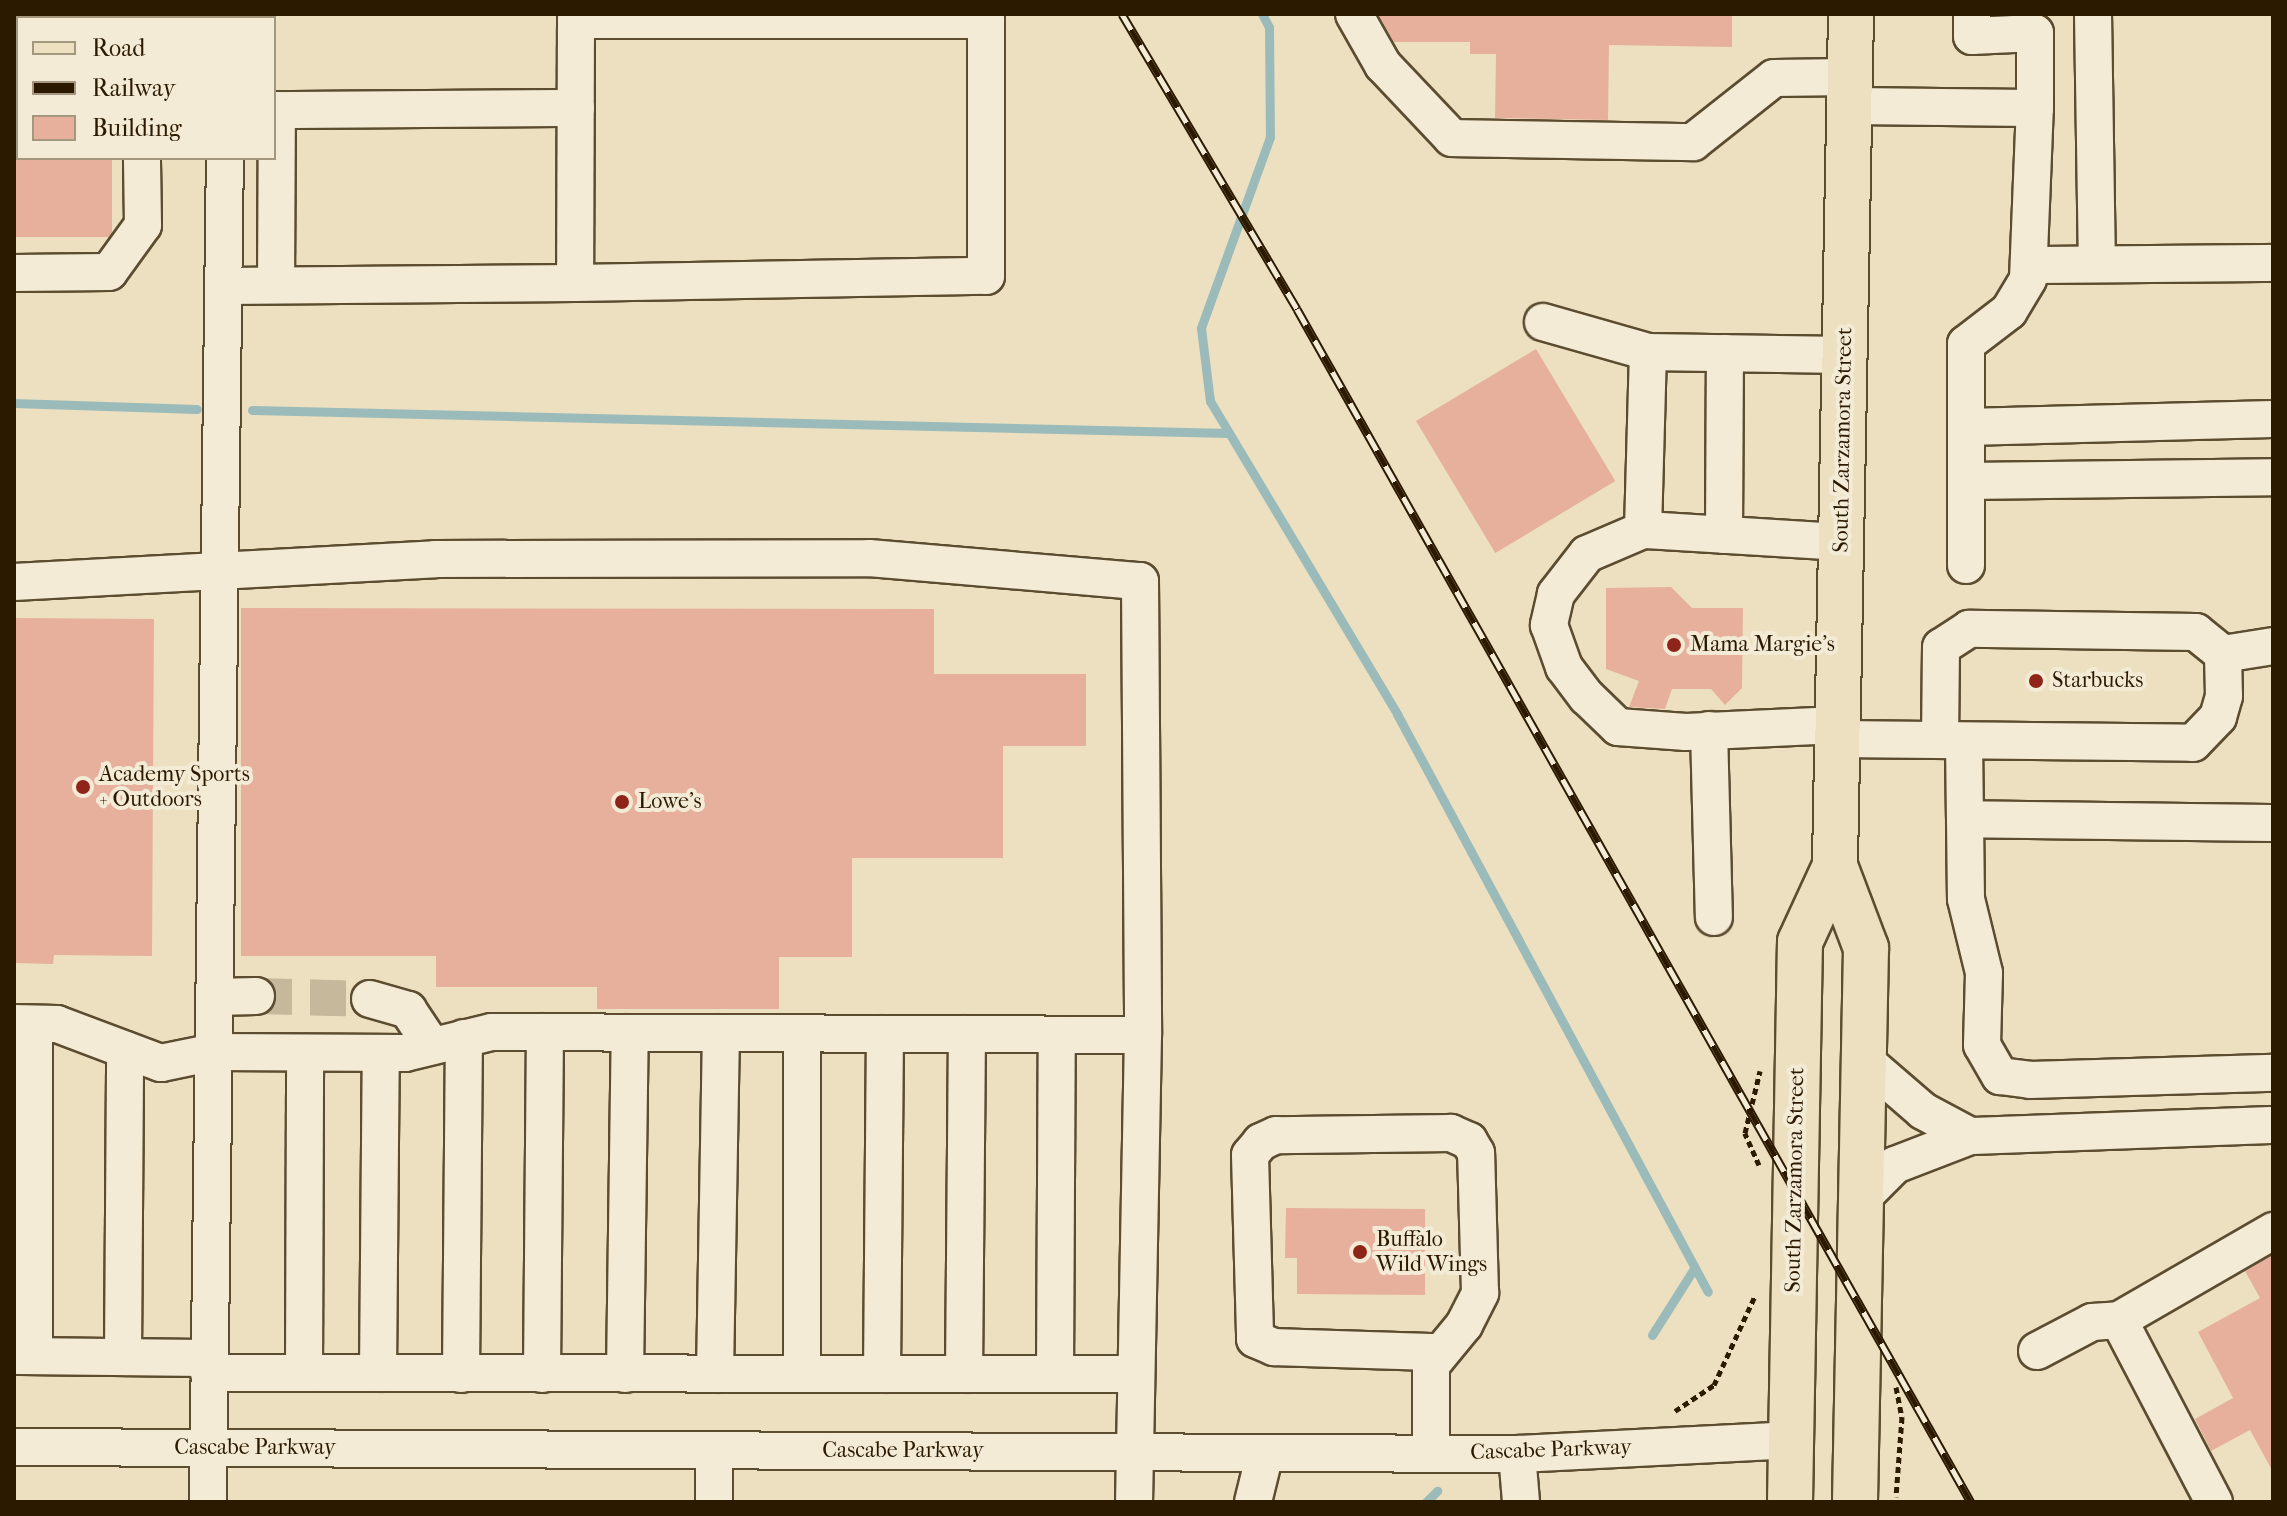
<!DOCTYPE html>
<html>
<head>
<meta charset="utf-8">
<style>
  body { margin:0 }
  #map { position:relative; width:2287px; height:1516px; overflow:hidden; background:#ece0c0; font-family:"IM FELL French Canon",serif }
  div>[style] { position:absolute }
  .stream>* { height:9px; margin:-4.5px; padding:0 4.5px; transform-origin:4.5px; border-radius:4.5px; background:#9bbbba }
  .building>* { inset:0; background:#e6b09c; transform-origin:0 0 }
  .minor-tunnel>* { height:36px; margin-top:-18px; transform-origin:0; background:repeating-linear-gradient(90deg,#c6b89a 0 36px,transparent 0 54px) }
  .path>* { height:5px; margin-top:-2.5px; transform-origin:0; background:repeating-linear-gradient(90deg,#2c1a00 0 6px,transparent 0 10px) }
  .roads { filter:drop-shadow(2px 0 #5c4c30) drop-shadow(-2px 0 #5c4c30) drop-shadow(0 2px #5c4c30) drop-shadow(0 -2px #5c4c30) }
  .minor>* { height:36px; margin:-18px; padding:0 18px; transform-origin:18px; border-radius:18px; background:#f3ebd6 }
  .major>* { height:44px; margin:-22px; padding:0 22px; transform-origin:22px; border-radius:22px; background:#ece0c0 }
  .rail>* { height:9px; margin-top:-4.5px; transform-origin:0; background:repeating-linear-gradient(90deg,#f3ebd6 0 18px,#2c1a00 0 36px); box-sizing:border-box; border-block:2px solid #2c1a00 }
  .dots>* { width:22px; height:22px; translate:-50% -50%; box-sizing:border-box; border:4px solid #f3ebd6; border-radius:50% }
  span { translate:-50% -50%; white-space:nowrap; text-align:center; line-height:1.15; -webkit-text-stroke:8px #f3ebd6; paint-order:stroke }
  .street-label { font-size:22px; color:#2c1a00 }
  .poi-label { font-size:22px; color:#2c1a00 }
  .left { translate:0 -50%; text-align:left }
  .frame { position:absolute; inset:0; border:16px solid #2c1a00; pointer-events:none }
  .legend { position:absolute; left:16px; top:16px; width:260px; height:144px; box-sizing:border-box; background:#f3ebd6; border:2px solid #a39780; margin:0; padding:10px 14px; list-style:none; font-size:24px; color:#2c1a00 }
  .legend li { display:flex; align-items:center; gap:16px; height:40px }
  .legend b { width:40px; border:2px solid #a39780 }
</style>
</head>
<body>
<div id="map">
  <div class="stream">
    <div style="left:1262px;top:14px;width:15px;rotate:62deg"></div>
    <div style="left:1269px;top:27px;width:110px;rotate:89.5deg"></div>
    <div style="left:1270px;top:137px;width:203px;rotate:109.9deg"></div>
    <div style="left:1201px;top:328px;width:74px;rotate:83deg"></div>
    <div style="left:1210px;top:401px;width:365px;rotate:59.1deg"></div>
    <div style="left:1397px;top:714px;width:656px;rotate:61.72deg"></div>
    <div style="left:14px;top:403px;width:183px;rotate:1.9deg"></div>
    <div style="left:252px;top:410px;width:977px;rotate:1.35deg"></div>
    <div style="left:1652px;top:1335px;width:80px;rotate:-57.7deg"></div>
    <div style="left:1426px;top:1502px;width:16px;rotate:-45deg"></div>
  </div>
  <div class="building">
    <div style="clip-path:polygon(1378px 14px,1732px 14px,1732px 47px,1609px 45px,1608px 120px,1495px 118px,1496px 54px,1470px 54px,1470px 42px,1394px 42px)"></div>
    <div style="left:14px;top:158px;width:98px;height:79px"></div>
    <div style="left:1536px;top:349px;width:154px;height:140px;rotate:59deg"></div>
    <div style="clip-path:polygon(1671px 587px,1692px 608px,1743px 608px,1742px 688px,1725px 705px,1711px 689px,1672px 689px,1665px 709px,1629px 707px,1639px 681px,1606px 669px,1606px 588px)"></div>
    <div style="clip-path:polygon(241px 608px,934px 609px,934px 674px,1086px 674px,1086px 746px,1003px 746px,1003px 858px,852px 858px,852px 957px,779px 957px,779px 1009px,597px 1009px,597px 987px,436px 987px,436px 956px,241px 956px)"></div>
    <div style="clip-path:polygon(14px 618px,154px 619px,152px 956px,54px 955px,53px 964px,14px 963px)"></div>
    <div style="clip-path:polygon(1286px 1208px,1425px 1209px,1425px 1295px,1297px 1294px,1297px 1258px,1285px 1258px)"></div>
    <div style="clip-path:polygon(2273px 1255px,2273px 1472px,2250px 1430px,2211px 1451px,2195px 1419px,2233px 1398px,2198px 1332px,2260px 1298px,2245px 1271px)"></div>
  </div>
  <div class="minor-tunnel">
    <div style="left:256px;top:996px;width:114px;rotate:1.5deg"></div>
  </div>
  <div class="path">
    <div style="left:1759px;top:1165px;width:35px;rotate:-114deg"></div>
    <div style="left:1745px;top:1133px;width:64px;rotate:-76.4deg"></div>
    <div style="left:1896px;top:1387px;width:31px;rotate:79deg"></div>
    <div style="left:1902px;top:1417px;width:80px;rotate:94.3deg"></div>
    <div style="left:1675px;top:1411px;width:47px;rotate:-33.7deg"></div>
    <div style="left:1714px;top:1385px;width:98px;rotate:-65.3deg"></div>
  </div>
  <div class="roads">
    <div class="minor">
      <div style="left:142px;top:14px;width:4px;rotate:90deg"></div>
      <div style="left:224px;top:14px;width:4px;rotate:90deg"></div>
      <div style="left:1354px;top:14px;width:59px;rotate:60.4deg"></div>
      <div style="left:1383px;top:65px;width:100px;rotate:46.6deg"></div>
      <div style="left:1452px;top:138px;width:241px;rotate:1deg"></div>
      <div style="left:1693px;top:142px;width:103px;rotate:-38.3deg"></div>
      <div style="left:1774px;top:78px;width:75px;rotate:-0.8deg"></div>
      <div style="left:2093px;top:14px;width:250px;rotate:89.1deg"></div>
      <div style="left:1849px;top:106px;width:186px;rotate:0.6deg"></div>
      <div style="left:2035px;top:108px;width:75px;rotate:-90deg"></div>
      <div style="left:2035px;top:33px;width:63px;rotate:177.3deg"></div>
      <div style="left:1972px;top:36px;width:22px;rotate:-90deg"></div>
      <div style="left:2029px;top:265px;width:244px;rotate:-0.5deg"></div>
      <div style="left:14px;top:273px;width:95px;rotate:-0.6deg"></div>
      <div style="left:109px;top:272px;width:58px;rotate:-54.1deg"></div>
      <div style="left:143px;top:225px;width:67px;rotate:-90.9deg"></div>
      <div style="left:276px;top:285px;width:175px;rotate:-89.7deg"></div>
      <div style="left:277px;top:110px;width:299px;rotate:-0.4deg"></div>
      <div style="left:225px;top:286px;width:350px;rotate:-0.5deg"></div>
      <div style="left:575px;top:283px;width:411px;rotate:-1deg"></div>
      <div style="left:986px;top:276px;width:256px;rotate:-90deg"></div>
      <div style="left:986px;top:20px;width:410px;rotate:180deg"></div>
      <div style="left:576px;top:20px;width:263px;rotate:90.2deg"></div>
      <div style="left:1543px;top:322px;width:109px;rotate:15.9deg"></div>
      <div style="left:1966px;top:427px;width:307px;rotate:-1.5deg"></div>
      <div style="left:1966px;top:481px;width:307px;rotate:-0.7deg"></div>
      <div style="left:1643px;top:530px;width:61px;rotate:156.8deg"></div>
      <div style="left:1587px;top:554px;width:51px;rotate:127.8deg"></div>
      <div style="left:1556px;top:594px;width:32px;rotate:103deg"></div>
      <div style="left:1549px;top:625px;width:45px;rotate:70.3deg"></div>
      <div style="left:1564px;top:667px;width:38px;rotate:53deg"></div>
      <div style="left:1587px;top:697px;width:43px;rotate:44.1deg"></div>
      <div style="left:1618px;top:727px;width:68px;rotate:4.2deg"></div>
      <div style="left:1686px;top:732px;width:152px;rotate:-2.6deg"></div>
      <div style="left:1724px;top:535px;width:182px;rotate:-89.7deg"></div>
      <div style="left:1841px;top:542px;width:198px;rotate:-176.5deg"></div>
      <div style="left:1643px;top:530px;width:178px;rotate:-88.4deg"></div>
      <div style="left:1648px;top:352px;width:196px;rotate:0.9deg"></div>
      <div style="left:1966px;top:565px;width:221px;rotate:-90deg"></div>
      <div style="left:1966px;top:344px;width:54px;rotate:-37.5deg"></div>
      <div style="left:2009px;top:311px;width:37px;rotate:-59deg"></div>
      <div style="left:2028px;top:279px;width:171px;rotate:-87.7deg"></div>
      <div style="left:14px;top:582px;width:422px;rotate:-3.1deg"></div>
      <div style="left:435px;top:559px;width:434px;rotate:-0.1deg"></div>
      <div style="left:869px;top:558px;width:272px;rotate:4.9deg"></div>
      <div style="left:1140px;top:581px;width:454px;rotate:89.6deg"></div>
      <div style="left:1143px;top:1035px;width:467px;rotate:91.1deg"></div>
      <div style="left:2223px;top:654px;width:51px;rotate:-9.1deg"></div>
      <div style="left:1709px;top:730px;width:187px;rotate:88.5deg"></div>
      <div style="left:1837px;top:739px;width:356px;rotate:0.6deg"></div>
      <div style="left:2193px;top:743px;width:36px;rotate:-46deg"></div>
      <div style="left:2218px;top:717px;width:22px;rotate:-74deg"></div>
      <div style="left:2224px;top:696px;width:42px;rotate:-91.4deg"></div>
      <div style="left:2223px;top:654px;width:35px;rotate:-141deg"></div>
      <div style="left:2196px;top:632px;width:227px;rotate:-179.2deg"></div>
      <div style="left:1969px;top:629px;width:33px;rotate:147deg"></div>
      <div style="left:1941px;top:647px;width:93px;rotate:90.6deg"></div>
      <div style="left:1964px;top:741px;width:78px;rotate:89.3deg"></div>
      <div style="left:2273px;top:823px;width:308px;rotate:-179.3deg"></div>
      <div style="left:1965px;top:819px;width:80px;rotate:89.3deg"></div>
      <div style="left:1966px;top:899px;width:76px;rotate:76.3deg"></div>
      <div style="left:1984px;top:973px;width:72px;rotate:91.6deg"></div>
      <div style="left:1982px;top:1045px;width:36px;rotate:60deg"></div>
      <div style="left:2000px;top:1076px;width:31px;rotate:7deg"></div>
      <div style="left:2031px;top:1080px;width:242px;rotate:-1.7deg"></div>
      <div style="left:215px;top:997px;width:41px;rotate:-1.4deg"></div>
      <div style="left:370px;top:999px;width:40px;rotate:16deg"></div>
      <div style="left:408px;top:1010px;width:43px;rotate:56.3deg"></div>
      <div style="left:14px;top:1023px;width:43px;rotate:1.3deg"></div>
      <div style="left:57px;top:1024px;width:111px;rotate:20.6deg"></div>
      <div style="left:161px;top:1063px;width:54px;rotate:-11.7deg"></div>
      <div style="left:214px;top:1052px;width:191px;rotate:0.3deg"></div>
      <div style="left:405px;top:1053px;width:89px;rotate:-13.6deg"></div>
      <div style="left:492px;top:1032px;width:651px;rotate:0.26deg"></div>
      <div style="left:34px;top:1024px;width:332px;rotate:90deg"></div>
      <div style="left:802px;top:1033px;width:341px;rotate:90deg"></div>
      <div style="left:1863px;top:1059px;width:79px;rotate:40.9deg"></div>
      <div style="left:1923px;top:1111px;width:53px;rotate:28deg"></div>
      <div style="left:1861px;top:1199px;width:48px;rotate:-45deg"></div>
      <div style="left:1895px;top:1165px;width:80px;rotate:-21.1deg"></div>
      <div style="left:1970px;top:1136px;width:303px;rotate:-2.1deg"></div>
      <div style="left:2037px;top:1351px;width:62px;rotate:-27.8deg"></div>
      <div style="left:2092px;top:1322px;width:27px;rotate:-4deg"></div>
      <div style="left:14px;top:1356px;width:195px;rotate:0.6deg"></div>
      <div style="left:123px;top:1357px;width:307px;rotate:-89.6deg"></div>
      <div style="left:209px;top:1373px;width:927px;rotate:0.06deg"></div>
      <div style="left:304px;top:1373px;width:320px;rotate:-89.8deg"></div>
      <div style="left:378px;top:1373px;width:320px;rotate:-89.5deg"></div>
      <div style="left:461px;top:1374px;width:336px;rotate:-89.5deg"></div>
      <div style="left:542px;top:1374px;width:342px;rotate:-89.5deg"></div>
      <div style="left:625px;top:1374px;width:341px;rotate:-89.2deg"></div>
      <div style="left:715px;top:1374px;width:341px;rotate:-89deg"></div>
      <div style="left:882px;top:1374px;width:340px;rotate:-89.5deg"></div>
      <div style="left:964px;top:1374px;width:340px;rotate:-89.5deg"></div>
      <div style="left:1055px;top:1374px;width:339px;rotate:-89.7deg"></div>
      <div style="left:14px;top:1447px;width:1503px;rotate:0.27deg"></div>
      <div style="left:1517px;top:1454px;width:274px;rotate:-2.9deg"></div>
      <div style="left:1431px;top:1453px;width:88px;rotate:-90deg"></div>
      <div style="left:1431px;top:1365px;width:52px;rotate:-50.5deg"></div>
      <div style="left:1464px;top:1325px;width:36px;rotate:-63deg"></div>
      <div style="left:1480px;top:1293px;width:140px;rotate:-91.6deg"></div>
      <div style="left:1476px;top:1153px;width:14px;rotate:-120deg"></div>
      <div style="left:1469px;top:1141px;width:20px;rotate:-156deg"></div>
      <div style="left:1451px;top:1133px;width:175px;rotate:179.3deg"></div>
      <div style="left:1276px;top:1135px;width:17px;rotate:155deg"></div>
      <div style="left:1261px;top:1142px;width:17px;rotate:130deg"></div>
      <div style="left:1250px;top:1155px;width:184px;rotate:88.4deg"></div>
      <div style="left:1255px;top:1339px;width:21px;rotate:23deg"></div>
      <div style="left:1274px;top:1347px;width:163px;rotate:1.8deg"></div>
      <div style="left:1517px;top:1454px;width:48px;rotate:85.2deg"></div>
      <div style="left:208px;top:1502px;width:1344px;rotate:-89.28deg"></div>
      <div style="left:714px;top:1502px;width:52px;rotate:-90deg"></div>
      <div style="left:1253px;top:1502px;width:50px;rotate:-76.2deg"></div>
      <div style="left:2214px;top:1502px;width:205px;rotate:-117.6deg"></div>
      <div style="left:2119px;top:1320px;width:178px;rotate:-30deg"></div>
    </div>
    <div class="major">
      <div style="left:1851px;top:14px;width:852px;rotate:91.08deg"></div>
      <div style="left:1835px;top:866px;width:88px;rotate:69.3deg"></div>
      <div style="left:1866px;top:948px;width:554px;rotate:91.14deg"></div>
      <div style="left:1790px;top:1502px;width:560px;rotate:-88.98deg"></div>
      <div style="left:1800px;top:942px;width:84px;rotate:-65.3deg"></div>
    </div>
  </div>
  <div class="rail">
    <div style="left:1122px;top:14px;width:343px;rotate:59.3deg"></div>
    <div style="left:1297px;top:309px;width:1370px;rotate:60.54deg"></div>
  </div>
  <div class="dots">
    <div style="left:1674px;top:645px;background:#8f2418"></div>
    <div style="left:2036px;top:681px;background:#8f2418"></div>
    <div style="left:83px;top:787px;background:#8f2418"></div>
    <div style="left:622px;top:802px;background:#8f2418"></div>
    <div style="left:1360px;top:1252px;background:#8f2418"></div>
  </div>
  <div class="street-label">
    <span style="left:1843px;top:440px;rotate:-89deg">South Zarzamora Street</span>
    <span style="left:1795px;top:1180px;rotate:-89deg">South Zarzamora Street</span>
    <span style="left:255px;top:1448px">Cascabe Parkway</span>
    <span style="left:1551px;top:1450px;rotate:-2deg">Cascabe Parkway</span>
    <span style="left:903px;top:1451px">Cascabe Parkway</span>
  </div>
  <div class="poi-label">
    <span class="left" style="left:1690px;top:645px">Mama Margie's</span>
    <span class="left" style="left:2052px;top:681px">Starbucks</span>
    <span class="left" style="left:99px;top:787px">Academy Sports<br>+ Outdoors</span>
    <span class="left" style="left:638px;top:802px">Lowe's</span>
    <span class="left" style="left:1376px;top:1252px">Buffalo<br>Wild Wings</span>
  </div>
  <div class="frame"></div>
  <ul class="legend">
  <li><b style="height:10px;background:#ece0c0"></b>Road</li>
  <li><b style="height:10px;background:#2c1a00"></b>Railway</li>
  <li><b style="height:22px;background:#e6b09c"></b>Building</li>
  </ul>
</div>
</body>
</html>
